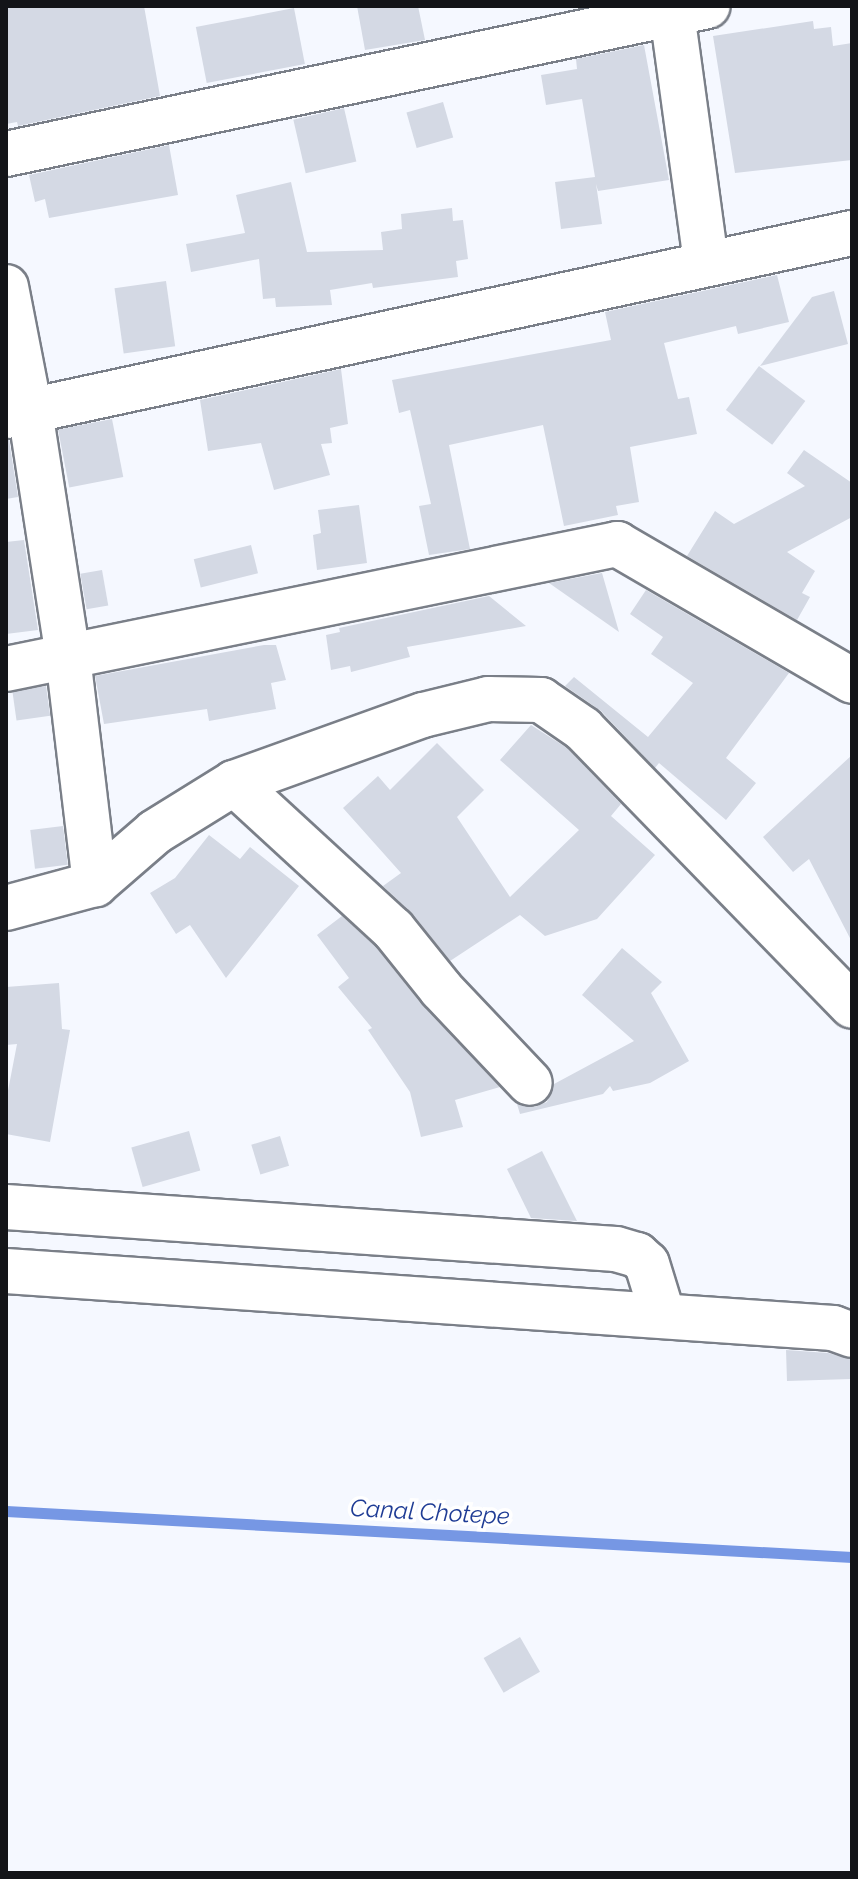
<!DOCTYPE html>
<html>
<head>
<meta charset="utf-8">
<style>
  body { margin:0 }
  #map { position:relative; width:858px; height:1879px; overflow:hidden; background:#f5f8ff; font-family:Raleway,sans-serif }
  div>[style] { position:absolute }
  .stream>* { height:11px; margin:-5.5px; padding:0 5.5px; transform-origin:5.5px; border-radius:5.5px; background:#7697e4 }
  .building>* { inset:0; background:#d4d9e4; transform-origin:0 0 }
  .roads { filter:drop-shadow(2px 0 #7a7f88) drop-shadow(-2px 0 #7a7f88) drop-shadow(0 2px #7a7f88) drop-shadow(0 -2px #7a7f88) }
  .street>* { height:44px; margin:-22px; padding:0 22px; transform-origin:22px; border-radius:22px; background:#fff }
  span { translate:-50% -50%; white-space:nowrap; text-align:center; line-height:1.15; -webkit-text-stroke:7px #fff; paint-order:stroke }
  .water-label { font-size:24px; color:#1f3c95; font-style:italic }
  .frame { position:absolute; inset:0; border:8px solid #131418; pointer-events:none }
</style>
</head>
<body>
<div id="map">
  <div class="stream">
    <div style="left:6px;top:1511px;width:847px;rotate:3.11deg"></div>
  </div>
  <div class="building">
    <div style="clip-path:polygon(6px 6px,144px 6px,160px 96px,18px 126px,17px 122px,6px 124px)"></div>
    <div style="clip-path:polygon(357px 6px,418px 6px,425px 40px,365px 50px)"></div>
    <div style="left:294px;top:8px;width:57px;height:100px;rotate:79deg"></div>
    <div style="clip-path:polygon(813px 21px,814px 29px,831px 27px,833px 46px,852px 43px,852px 160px,735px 173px,713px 36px)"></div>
    <div style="clip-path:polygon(644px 45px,669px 180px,598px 191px,596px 184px,602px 224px,561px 229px,555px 182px,595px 177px,582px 99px,546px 105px,541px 75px,577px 69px,576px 59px)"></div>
    <div style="left:443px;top:102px;width:37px;height:38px;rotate:74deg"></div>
    <div style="left:344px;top:108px;width:55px;height:52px;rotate:77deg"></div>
    <div style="clip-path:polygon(169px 145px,178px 195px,49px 218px,45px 199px,35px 202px,29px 175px)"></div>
    <div style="clip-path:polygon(291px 182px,307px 252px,383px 250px,381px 232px,402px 229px,401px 214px,452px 208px,453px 221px,463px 220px,468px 259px,456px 261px,458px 277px,373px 288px,372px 283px,330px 290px,332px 305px,276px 307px,275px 298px,263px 299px,259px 259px,191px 272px,186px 244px,245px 233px,236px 195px)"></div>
    <div style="clip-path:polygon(777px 275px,789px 322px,738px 334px,736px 326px,664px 343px,678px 399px,689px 397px,697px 434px,630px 447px,639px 502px,616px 506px,618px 515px,564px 526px,543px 425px,449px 445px,470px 549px,429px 555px,419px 506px,431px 504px,410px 410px,399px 413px,392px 380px,611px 340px,605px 312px)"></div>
    <div style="left:166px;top:281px;width:66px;height:52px;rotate:82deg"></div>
    <div style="clip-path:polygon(834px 291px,848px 344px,760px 366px,812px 297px)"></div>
    <div style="left:759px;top:366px;width:58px;height:55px;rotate:37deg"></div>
    <div style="clip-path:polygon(341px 369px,348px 424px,330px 428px,332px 443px,321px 444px,330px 475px,274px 490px,261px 443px,208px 451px,200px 400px)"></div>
    <div style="left:112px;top:419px;width:59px;height:55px;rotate:79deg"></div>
    <div style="clip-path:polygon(6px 440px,9px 440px,18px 497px,6px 499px)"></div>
    <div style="clip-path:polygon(804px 450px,852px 483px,852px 517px,787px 552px,815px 571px,802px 593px,810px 597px,797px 620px,687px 556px,715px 511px,734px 524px,805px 486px,787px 473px)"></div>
    <div style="clip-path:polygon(359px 505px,367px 563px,317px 570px,313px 535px,321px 533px,318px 510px)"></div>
    <div style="clip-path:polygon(24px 540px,38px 630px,6px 634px,6px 542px)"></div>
    <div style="left:251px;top:545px;width:29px;height:59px;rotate:76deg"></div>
    <div style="left:102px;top:570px;width:36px;height:22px;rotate:80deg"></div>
    <div style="clip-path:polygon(602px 573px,619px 632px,549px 583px)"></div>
    <div style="clip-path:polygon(646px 590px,789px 673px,726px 758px,756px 783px,726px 820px,659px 763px,655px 768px,601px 711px,565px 686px,574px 677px,648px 737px,693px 683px,651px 654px,663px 637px,630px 614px)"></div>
    <div style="clip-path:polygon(489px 596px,526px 626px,407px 647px,410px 657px,351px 672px,350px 666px,331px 670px,326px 635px,340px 632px,339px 628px)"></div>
    <div style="clip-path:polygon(264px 645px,276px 645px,286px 680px,271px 683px,276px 709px,209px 721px,207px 709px,104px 724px,95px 676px)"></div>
    <div style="left:46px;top:686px;width:30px;height:34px;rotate:82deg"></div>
    <div style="clip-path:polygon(531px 725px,567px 748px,621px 804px,611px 816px,655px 855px,597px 919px,545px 936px,520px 915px,450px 961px,412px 913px,383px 886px,401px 873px,343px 808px,378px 776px,390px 790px,437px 743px,484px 790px,457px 817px,510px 897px,579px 830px,500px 760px)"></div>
    <div style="clip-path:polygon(852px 755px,852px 942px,809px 859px,793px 872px,763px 837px)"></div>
    <div style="left:63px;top:826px;width:39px;height:33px;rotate:83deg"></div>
    <div style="clip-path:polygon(209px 835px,240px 859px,250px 847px,299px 886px,226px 978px,190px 925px,176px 934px,150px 893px,175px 878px)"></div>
    <div style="clip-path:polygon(342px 916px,375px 946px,423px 1006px,500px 1087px,455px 1100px,463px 1127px,421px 1137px,410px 1092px,368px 1030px,372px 1028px,338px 987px,349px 978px,317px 935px)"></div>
    <div style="clip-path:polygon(622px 948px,662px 982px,651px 993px,689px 1061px,650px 1083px,613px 1091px,610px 1086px,603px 1094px,520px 1114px,517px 1104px,535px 1107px,547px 1102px,554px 1084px,634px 1041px,582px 995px)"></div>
    <div style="clip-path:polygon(59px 983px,62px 1029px,70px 1030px,50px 1142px,6px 1134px,6px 1101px,17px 1044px,6px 1045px,6px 987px)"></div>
    <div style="left:189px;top:1131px;width:41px;height:60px;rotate:74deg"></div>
    <div style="left:280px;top:1136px;width:31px;height:30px;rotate:73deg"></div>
    <div style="clip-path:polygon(542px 1151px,577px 1221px,531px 1218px,507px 1169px)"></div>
    <div style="clip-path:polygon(786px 1350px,828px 1353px,850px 1359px,851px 1379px,787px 1381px)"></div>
    <div style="left:520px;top:1637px;width:40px;height:42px;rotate:60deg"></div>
  </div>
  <div class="roads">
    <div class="street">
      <div style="left:671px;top:6px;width:259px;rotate:82.2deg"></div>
      <div style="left:6px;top:154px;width:717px;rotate:-11.91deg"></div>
      <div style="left:6px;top:287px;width:126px;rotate:79deg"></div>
      <div style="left:30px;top:411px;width:249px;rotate:81.2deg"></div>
      <div style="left:68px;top:657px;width:229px;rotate:83.2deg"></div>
      <div style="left:6px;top:416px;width:866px;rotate:-12.21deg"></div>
      <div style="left:6px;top:669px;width:624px;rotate:-11.56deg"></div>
      <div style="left:617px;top:544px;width:272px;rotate:30.2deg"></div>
      <div style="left:234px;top:783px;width:216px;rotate:42.6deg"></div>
      <div style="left:393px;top:929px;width:77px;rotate:51.3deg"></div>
      <div style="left:441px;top:989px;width:129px;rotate:46.6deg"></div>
      <div style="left:6px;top:908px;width:92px;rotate:-15.1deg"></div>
      <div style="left:95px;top:884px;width:79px;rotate:-40.9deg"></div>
      <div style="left:155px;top:832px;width:93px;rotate:-31.8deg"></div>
      <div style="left:234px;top:783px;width:201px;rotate:-19.8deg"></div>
      <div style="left:423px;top:715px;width:67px;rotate:-13.8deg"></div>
      <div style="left:488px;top:699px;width:53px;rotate:1.1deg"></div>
      <div style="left:541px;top:700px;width:51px;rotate:34.6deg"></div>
      <div style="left:583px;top:729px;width:386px;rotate:45.8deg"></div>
      <div style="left:6px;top:1207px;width:611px;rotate:3.94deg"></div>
      <div style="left:616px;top:1249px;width:22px;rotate:16deg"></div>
      <div style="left:637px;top:1255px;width:13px;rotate:42deg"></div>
      <div style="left:647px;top:1264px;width:54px;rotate:72.9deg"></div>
      <div style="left:6px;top:1271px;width:829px;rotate:3.94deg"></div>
      <div style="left:833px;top:1328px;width:20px;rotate:20deg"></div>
    </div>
  </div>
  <div class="water-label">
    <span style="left:430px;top:1512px;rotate:3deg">Canal Chotepe</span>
  </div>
  <div class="frame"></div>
</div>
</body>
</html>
